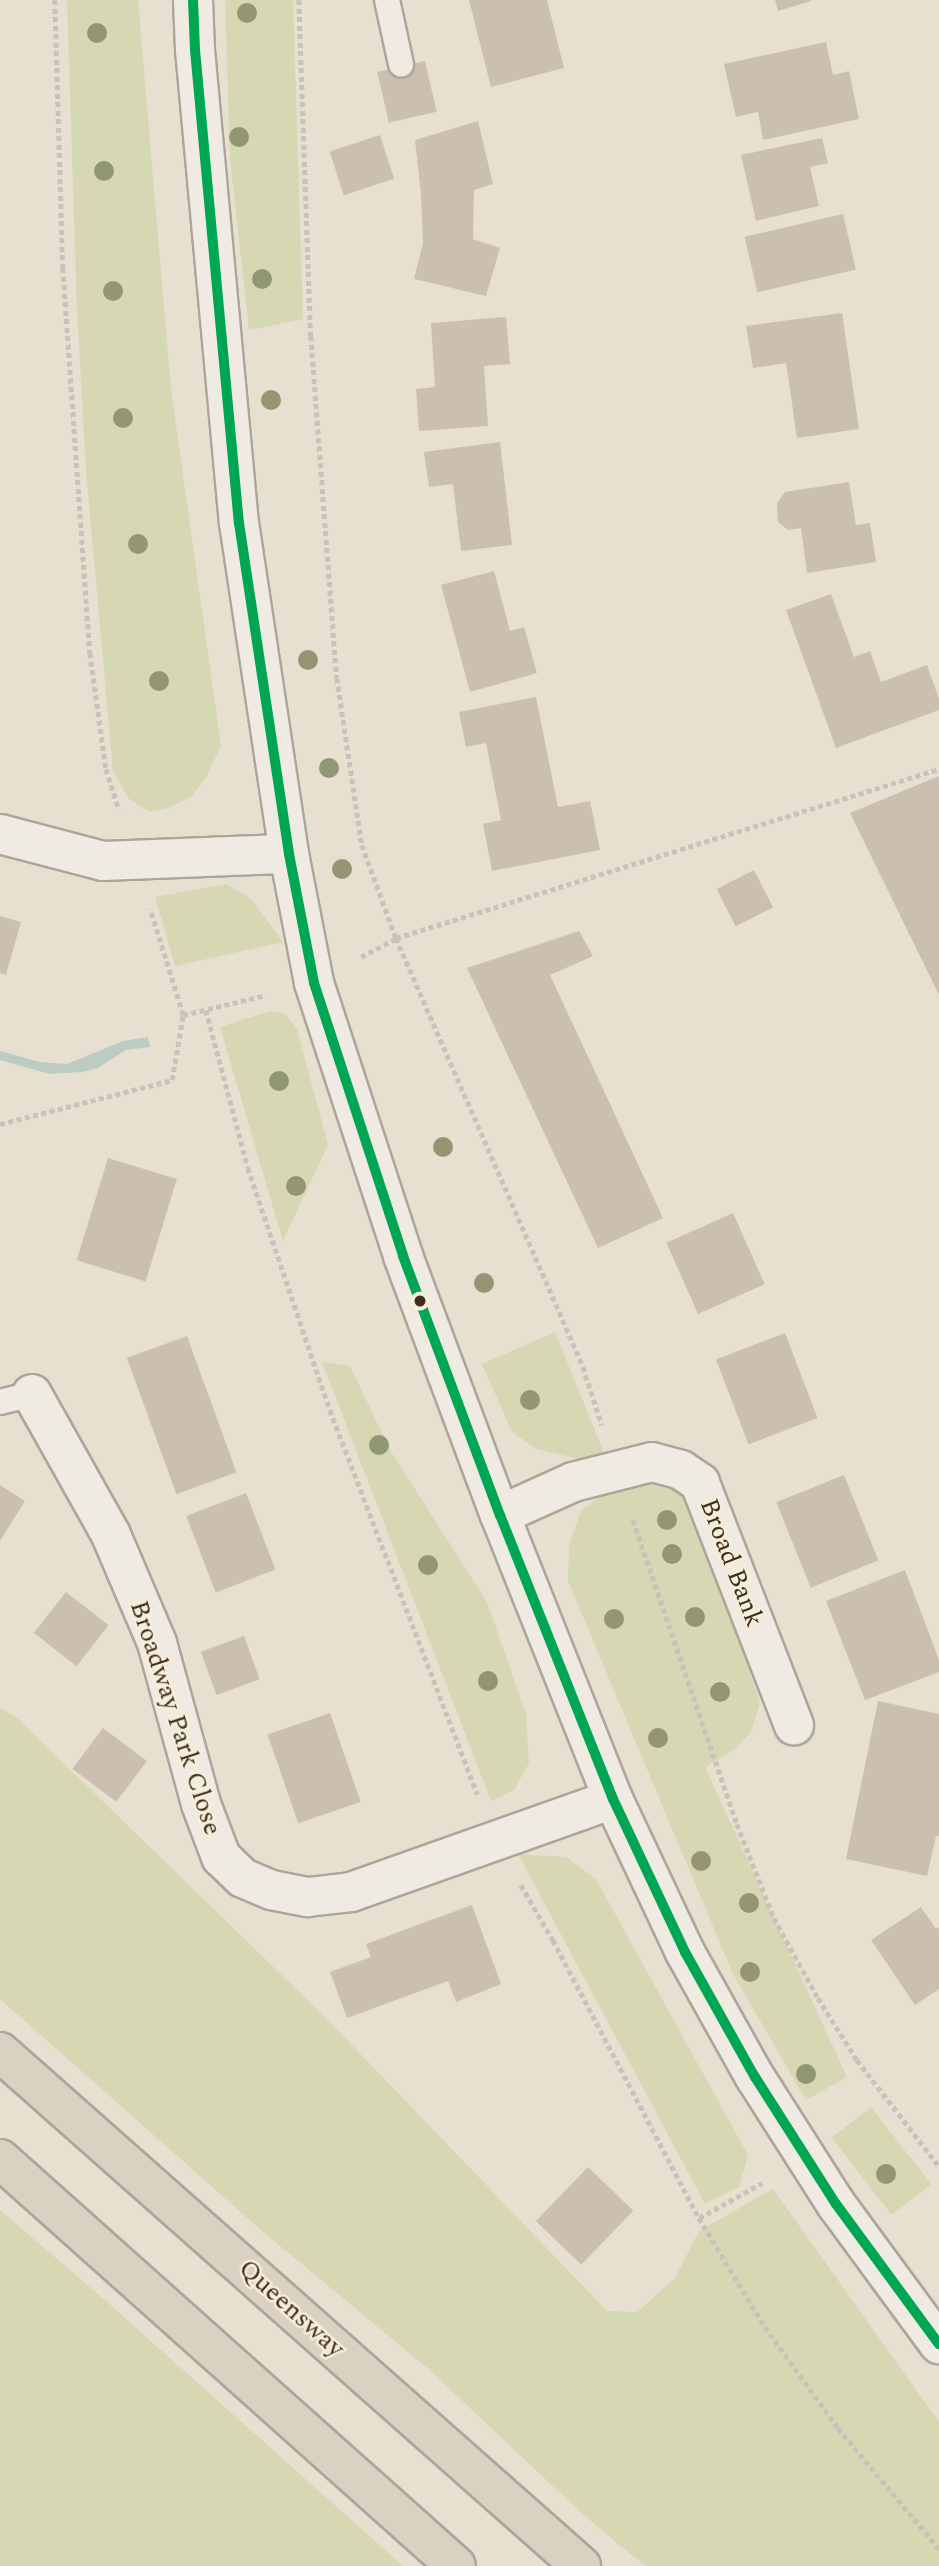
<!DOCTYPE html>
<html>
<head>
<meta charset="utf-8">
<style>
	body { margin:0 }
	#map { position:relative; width:939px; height:2566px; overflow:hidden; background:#e7e0d1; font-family:Spectral,serif }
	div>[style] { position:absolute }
	.green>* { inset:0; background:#d6d7b3; transform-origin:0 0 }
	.water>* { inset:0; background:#bcccc2 }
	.building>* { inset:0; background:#cbbfb2; transform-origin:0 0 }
	.path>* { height:4.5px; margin-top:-2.25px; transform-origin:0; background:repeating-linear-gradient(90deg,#c8c2b9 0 5px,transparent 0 8.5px) }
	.roads { filter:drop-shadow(2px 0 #ada599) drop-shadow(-2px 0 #ada599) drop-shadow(0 2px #ada599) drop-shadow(0 -2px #ada599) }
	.lane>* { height:24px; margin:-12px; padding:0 12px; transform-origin:12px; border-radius:12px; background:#efebe3 }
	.street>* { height:38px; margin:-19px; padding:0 19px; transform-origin:19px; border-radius:19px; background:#efebe3 }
	.secondary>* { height:38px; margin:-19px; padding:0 19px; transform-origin:19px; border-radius:19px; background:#efebe3 }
	.highway>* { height:38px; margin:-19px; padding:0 19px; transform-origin:19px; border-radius:19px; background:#dad1c2 }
	.bus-1>* { height:10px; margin:-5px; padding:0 5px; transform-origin:5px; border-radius:5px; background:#00a651 }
	.trees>* { width:20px; height:20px; margin:-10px; border-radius:50%; background:#929673 }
	.dots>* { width:19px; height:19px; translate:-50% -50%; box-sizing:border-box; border:4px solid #f7eed8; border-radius:50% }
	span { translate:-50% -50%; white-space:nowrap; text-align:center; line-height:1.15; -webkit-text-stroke:5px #f7eed8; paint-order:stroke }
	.street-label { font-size:26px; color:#3d2e20 }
</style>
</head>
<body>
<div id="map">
	<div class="green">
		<i style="clip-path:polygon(67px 0,138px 0,171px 389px,221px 746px,206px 777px,191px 797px,169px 808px,149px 812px,129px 799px,113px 772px,86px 470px,77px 312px)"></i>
		<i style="clip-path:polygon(225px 0,293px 0,303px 319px,249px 330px,230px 159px)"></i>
		<i style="clip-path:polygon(227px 884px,251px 899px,283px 942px,175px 966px,155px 897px)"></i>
		<i style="clip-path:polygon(270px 1011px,286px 1014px,297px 1029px,328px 1145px,283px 1241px,220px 1027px)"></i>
		<i style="clip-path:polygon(555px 1332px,604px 1453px,583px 1460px,536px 1449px,512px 1432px,482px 1364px)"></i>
		<i style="clip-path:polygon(322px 1362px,350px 1366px,390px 1450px,487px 1602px,526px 1714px,529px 1763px,514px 1790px,491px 1801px)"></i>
		<i style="clip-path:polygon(648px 1481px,675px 1489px,697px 1510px,760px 1703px,751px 1732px,734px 1750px,705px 1767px,847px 2077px,806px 2100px,733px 1974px,568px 1581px,569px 1545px,581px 1511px,601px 1495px)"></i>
		<i style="clip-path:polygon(0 1708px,17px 1718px,327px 2019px,607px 2311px,637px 2312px,675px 2278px,699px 2231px,773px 2189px,939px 2422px,939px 2566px,645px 2566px,587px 2518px,426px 2367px,262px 2231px,0 1999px)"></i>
		<i style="clip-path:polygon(518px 1854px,566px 1857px,596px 1879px,748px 2155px,739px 2187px,705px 2204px)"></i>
		<i style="left:871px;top:2107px;width:98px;height:50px;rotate:52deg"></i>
		<i style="clip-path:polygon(0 2210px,106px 2301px,403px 2566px,0 2566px)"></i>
	</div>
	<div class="water">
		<i style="clip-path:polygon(148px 1037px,150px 1047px,126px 1050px,98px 1068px,82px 1072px,50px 1074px,0 1060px,0 1051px,40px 1062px,67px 1064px,123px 1041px)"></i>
	</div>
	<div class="building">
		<i style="clip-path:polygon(469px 0,547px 0,564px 68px,491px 87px)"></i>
		<i style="clip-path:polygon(775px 0,811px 0,811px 1px,778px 11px)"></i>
		<i style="clip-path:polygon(826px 42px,833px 75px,849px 71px,859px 119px,763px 140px,758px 112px,736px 117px,724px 64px)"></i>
		<i style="left:425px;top:61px;width:52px;height:49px;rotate:77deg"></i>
		<i style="clip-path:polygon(478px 121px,493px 184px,474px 190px,473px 239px,500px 248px,486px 296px,414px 279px,423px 243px,421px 194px,415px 140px)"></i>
		<i style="left:380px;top:135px;width:46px;height:53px;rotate:72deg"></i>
		<i style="clip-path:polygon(822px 138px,828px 163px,810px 167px,819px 206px,756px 221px,741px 155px)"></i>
		<i style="left:843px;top:214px;width:57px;height:101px;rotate:77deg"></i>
		<i style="clip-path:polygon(842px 313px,859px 429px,797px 438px,786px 363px,753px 368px,746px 326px)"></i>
		<i style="clip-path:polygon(506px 317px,510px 364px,484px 366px,488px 426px,419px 431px,416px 389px,435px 387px,431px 323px)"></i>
		<i style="clip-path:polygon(500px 442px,512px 545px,461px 551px,453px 484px,429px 487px,424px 452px)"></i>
		<i style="clip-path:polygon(849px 482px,856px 525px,870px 523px,876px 562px,807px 573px,801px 528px,788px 530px,778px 522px,777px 503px,785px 492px)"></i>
		<i style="clip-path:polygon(494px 571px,510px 631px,524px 627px,537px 673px,470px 692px,441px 585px)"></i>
		<i style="clip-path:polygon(831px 594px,854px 657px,870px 651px,881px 682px,927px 665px,939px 699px,939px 710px,836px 748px,786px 610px)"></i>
		<i style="clip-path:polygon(536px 697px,558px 807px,590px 801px,600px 850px,492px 871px,483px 824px,501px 820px,486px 743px,466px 747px,459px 712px)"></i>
		<i style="clip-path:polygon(939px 776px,939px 995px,850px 813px)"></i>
		<i style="left:754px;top:870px;width:42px;height:42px;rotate:63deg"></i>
		<i style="clip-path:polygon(0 916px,21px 922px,6px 975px,0 973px)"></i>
		<i style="clip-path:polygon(579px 931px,593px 956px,550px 975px,663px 1218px,598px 1248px,467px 968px)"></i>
		<i style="left:108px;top:1158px;width:72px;height:107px;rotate:17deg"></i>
		<i style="left:733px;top:1213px;width:78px;height:73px;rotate:66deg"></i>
		<i style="left:785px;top:1333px;width:91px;height:74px;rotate:69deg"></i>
		<i style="left:187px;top:1336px;width:145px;height:64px;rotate:70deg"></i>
		<i style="left:844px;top:1475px;width:92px;height:73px;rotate:68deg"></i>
		<i style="clip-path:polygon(0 1485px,25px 1501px,0 1541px)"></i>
		<i style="left:246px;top:1493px;width:82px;height:64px;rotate:69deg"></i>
		<i style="clip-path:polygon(905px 1570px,939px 1660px,939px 1672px,865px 1700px,826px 1601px)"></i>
		<i style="left:66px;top:1592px;width:54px;height:52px;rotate:38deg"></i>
		<i style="left:244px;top:1636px;width:46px;height:46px;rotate:70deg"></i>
		<i style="clip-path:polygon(878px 1701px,939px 1714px,939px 1836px,936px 1836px,927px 1876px,846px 1859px)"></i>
		<i style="left:330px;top:1713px;width:94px;height:66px;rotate:71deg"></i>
		<i style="left:103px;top:1728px;width:55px;height:51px;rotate:37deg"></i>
		<i style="clip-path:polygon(472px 1905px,501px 1984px,456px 2002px,448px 1981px,347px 2018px,330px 1972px,371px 1957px,366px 1944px)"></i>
		<i style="clip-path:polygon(921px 1907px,936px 1929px,939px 1927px,939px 1989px,915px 2005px,871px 1940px)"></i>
		<i style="left:588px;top:2167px;width:63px;height:75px;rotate:44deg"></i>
	</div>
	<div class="path">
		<i style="left:55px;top:0;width:268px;rotate:88.3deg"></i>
		<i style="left:63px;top:268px;width:386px;rotate:86deg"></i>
		<i style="left:90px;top:653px;width:117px;rotate:82.1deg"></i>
		<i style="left:106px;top:769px;width:43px;rotate:72.4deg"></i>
		<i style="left:299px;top:0;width:336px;rotate:88deg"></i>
		<i style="left:311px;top:336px;width:343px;rotate:85.7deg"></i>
		<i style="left:337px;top:678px;width:169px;rotate:81.5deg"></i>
		<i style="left:362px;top:845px;width:99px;rotate:69.9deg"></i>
		<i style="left:396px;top:938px;width:468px;rotate:66.4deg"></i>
		<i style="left:583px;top:1367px;width:61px;rotate:71.9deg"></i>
		<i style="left:361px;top:957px;width:40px;rotate:-28deg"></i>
		<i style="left:396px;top:938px;width:569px;rotate:-17.29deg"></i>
		<i style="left:206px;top:1010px;width:163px;rotate:75.1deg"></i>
		<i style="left:248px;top:1168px;width:256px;rotate:71.3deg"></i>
		<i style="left:330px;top:1410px;width:412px;rotate:69deg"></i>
		<i style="left:183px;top:1015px;width:85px;rotate:-13.5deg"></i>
		<i style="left:0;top:1124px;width:178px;rotate:-14.3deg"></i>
		<i style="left:172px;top:1080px;width:66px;rotate:-80.4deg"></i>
		<i style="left:183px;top:1015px;width:111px;rotate:-107.3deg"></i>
		<i style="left:633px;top:1520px;width:321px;rotate:71.1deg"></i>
		<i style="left:737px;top:1824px;width:101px;rotate:68.5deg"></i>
		<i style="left:774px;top:1918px;width:91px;rotate:61.2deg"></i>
		<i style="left:818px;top:1998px;width:73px;rotate:57.8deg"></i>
		<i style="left:857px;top:2060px;width:134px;rotate:52.3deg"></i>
		<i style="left:521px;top:1885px;width:64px;rotate:59.8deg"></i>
		<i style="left:553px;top:1940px;width:314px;rotate:62.3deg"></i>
		<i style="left:699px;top:2218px;width:72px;rotate:-29.1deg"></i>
		<i style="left:699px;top:2218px;width:127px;rotate:58.8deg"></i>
		<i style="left:765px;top:2327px;width:125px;rotate:54.1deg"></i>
		<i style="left:838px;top:2428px;width:158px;rotate:50.1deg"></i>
	</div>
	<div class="roads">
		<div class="lane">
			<i style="left:387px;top:0;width:66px;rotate:77.7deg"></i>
			<i style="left:0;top:1402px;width:33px;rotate:-14deg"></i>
		</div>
		<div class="street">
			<i style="left:0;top:834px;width:106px;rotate:14.7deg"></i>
			<i style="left:103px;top:861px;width:186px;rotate:-2.2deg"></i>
			<i style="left:32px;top:1394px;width:162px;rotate:60.7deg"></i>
			<i style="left:111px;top:1535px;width:117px;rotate:66.9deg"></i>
			<i style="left:157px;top:1643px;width:167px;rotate:74.7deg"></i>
			<i style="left:201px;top:1804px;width:57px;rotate:69.3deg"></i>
			<i style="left:221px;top:1857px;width:30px;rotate:44deg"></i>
			<i style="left:243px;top:1878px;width:30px;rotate:23deg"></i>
			<i style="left:271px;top:1890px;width:38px;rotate:11deg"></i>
			<i style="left:308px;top:1897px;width:43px;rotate:-6.6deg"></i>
			<i style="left:351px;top:1892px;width:278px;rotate:-19.5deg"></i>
			<i style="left:500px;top:1515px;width:80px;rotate:-24.3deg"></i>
			<i style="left:573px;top:1482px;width:81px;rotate:-14.2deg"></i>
			<i style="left:652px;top:1462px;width:30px;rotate:15deg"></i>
			<i style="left:681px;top:1470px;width:23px;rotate:34deg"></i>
			<i style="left:700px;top:1483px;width:260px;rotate:68.8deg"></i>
		</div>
		<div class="secondary">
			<i style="left:193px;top:0;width:50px;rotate:87.7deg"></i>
			<i style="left:195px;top:50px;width:475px;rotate:84.7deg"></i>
			<i style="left:239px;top:523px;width:335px;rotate:81.4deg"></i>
			<i style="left:289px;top:854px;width:131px;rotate:79deg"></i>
			<i style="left:314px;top:983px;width:287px;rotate:71.9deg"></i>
			<i style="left:403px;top:1256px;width:277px;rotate:69.5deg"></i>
			<i style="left:500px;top:1515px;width:306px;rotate:68.3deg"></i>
			<i style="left:613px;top:1799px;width:169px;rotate:64.8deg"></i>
			<i style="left:685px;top:1952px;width:143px;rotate:60.8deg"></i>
			<i style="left:755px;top:2077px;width:151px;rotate:57.5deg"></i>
			<i style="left:836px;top:2204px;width:174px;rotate:53.7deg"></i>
		</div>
		<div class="highway">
			<i style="left:0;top:2052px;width:776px;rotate:41.5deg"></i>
			<i style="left:0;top:2159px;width:611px;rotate:41.75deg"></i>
		</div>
	</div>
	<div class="bus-1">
		<i style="left:193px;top:0;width:50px;rotate:87.7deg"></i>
		<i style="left:195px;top:50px;width:475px;rotate:84.7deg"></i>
		<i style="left:239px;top:523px;width:335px;rotate:81.4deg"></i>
		<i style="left:289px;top:854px;width:131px;rotate:79deg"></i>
		<i style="left:314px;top:983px;width:287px;rotate:71.9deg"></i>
		<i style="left:403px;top:1256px;width:277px;rotate:69.5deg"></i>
		<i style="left:500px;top:1515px;width:306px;rotate:68.3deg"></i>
		<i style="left:613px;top:1799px;width:169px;rotate:64.8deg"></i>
		<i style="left:685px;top:1952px;width:143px;rotate:60.8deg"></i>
		<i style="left:755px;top:2077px;width:151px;rotate:57.5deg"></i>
		<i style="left:836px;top:2204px;width:174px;rotate:53.7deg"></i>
	</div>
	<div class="trees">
		<i style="left:247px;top:13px"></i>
		<i style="left:97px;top:33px"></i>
		<i style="left:239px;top:137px"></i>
		<i style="left:104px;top:171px"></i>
		<i style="left:262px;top:279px"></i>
		<i style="left:113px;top:291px"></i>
		<i style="left:271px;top:400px"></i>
		<i style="left:123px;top:418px"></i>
		<i style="left:138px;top:544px"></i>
		<i style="left:308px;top:660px"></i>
		<i style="left:159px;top:681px"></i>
		<i style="left:329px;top:768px"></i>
		<i style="left:342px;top:869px"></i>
		<i style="left:279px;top:1081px"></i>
		<i style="left:443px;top:1147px"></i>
		<i style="left:296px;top:1186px"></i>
		<i style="left:484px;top:1283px"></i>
		<i style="left:530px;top:1400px"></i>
		<i style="left:379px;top:1445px"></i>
		<i style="left:667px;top:1520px"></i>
		<i style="left:672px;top:1554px"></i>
		<i style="left:428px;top:1565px"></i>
		<i style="left:695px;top:1617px"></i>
		<i style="left:614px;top:1619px"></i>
		<i style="left:488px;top:1681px"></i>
		<i style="left:720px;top:1692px"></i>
		<i style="left:658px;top:1738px"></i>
		<i style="left:701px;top:1861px"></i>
		<i style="left:749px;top:1903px"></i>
		<i style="left:750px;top:1972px"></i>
		<i style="left:806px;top:2074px"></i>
		<i style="left:886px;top:2174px"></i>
	</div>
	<div class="dots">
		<i style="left:420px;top:1301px;background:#3d2e20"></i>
	</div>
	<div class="street-label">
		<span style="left:731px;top:1563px;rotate:69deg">Broad Bank</span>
		<span style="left:175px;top:1718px;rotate:72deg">Broadway Park Close</span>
		<span style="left:291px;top:2309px;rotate:42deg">Queensway</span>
	</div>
</div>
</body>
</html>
